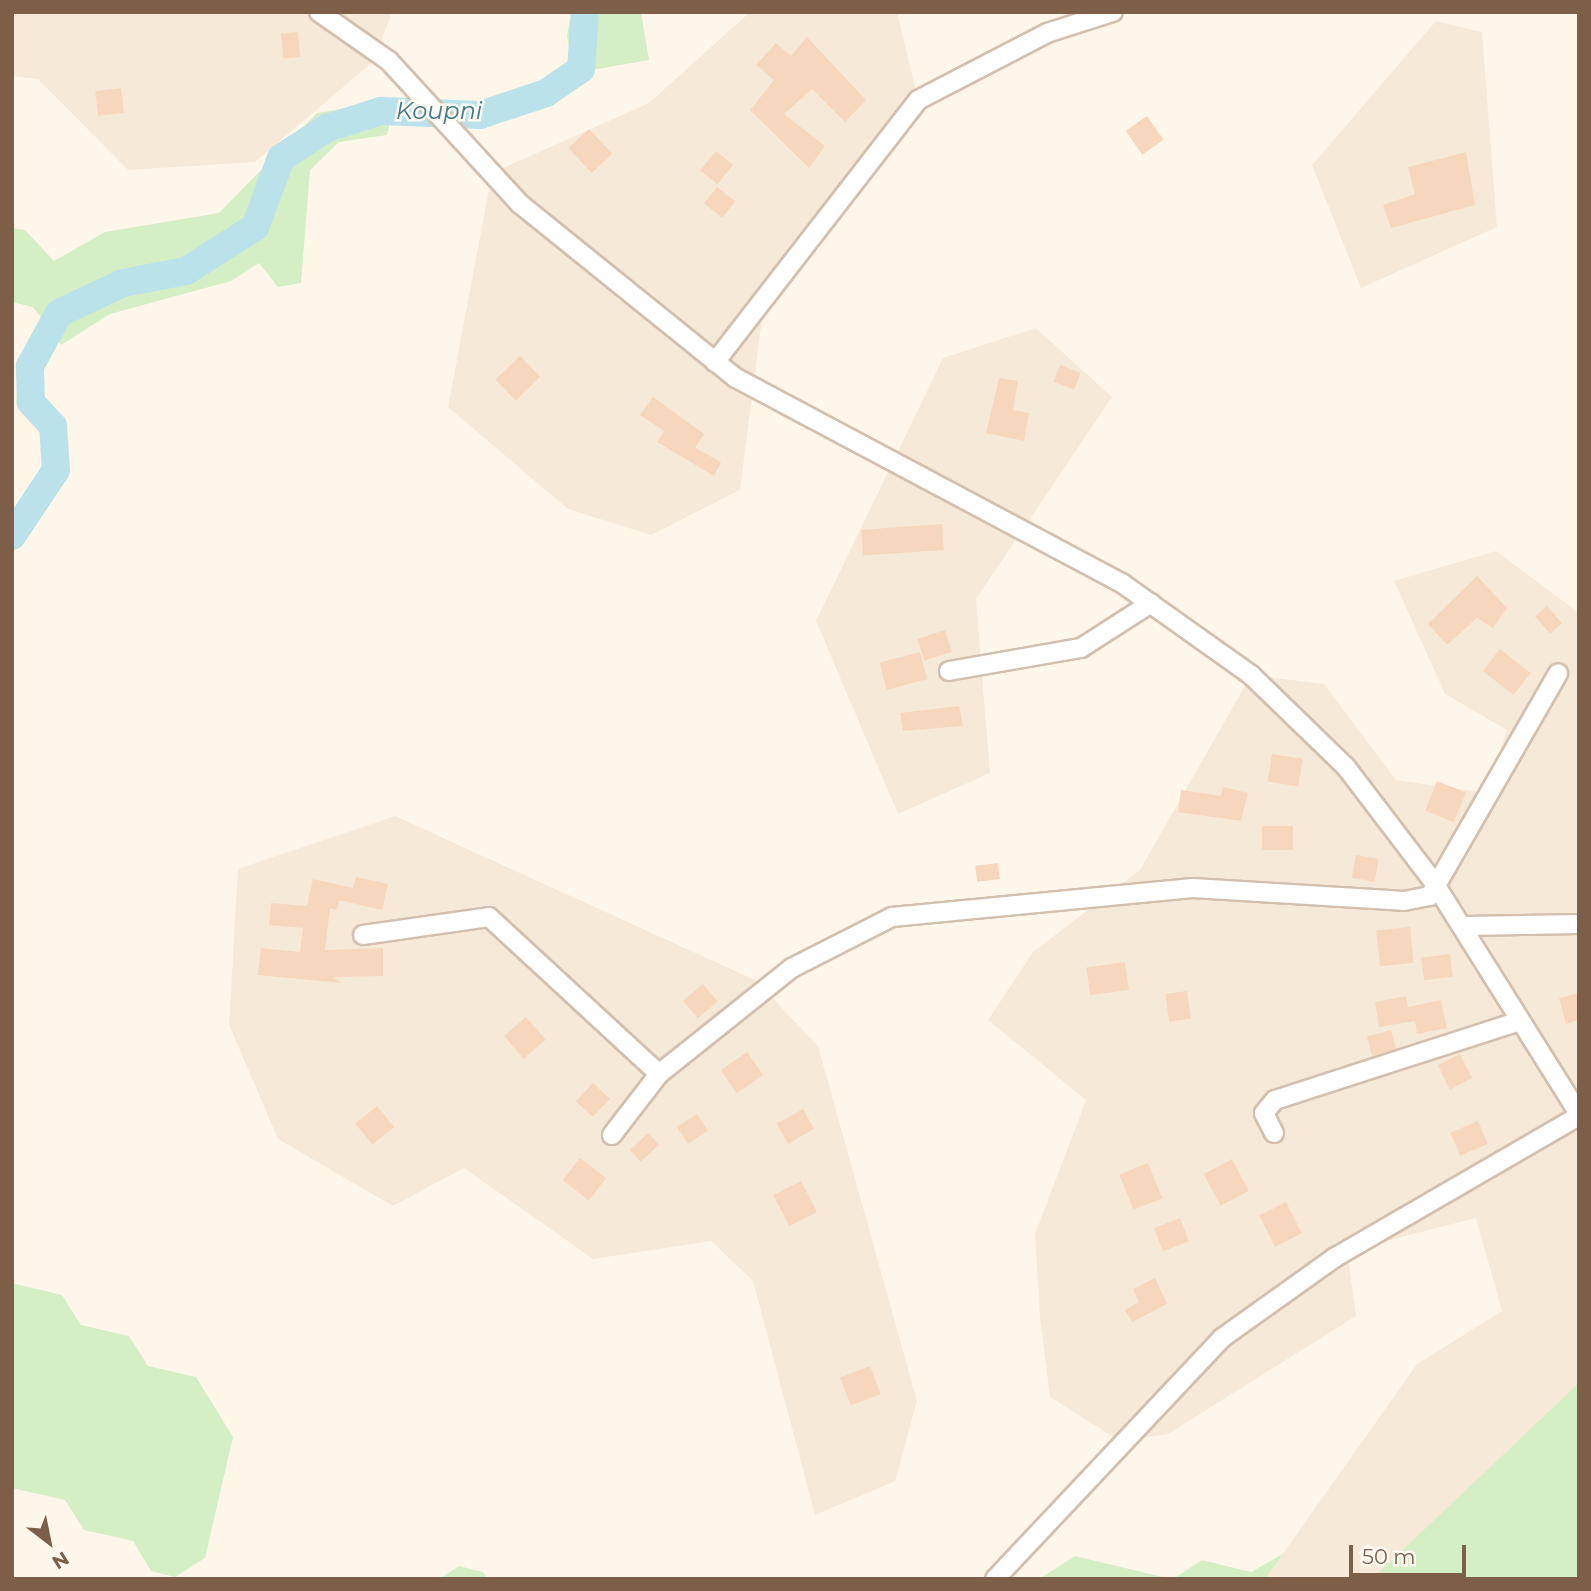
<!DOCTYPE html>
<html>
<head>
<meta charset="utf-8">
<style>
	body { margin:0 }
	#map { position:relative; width:1591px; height:1591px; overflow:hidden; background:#fef7e9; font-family:Montserrat,sans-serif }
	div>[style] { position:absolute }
	.residential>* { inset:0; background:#f7e9d7 }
	.green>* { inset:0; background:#d4eec5 }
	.river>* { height:28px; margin:-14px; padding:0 14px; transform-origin:14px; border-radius:14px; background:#bbe1ea }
	.building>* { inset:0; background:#f6d7be; transform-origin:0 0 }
	.roads { filter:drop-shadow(2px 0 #d2bfad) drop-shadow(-2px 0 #d2bfad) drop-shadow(0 2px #d2bfad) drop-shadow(0 -2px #d2bfad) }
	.minor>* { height:18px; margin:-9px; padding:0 9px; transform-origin:9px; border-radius:9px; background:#fff }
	span { translate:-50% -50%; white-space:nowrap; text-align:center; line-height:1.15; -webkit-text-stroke:5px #fffaf1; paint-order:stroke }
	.water-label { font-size:24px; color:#3e7a89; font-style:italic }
	.frame { position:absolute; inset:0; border:14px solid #7c5e49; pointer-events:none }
	.north { position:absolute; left:14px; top:1507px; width:70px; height:70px; -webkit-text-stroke:5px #fffaf1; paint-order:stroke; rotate:148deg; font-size:19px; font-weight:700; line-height:28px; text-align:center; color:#7c5e49 }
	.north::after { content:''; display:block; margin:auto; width:24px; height:32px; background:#7c5e49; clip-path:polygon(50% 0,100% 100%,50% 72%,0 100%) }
	.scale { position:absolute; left:1349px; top:1545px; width:117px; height:32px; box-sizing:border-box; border:4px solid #7c5e49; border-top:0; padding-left:9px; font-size:21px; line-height:24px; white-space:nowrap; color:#7c5e49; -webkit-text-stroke:5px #fffaf1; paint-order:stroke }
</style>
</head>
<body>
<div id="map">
	<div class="residential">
		<i style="clip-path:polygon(12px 12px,392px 12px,374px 61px,255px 162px,128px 170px,38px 79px,12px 76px)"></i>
		<i style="clip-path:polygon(750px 12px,897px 12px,918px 100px,764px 303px,740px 490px,651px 535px,568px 509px,448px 407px,492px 173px,649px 103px)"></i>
		<i style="clip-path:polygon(1436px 21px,1482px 32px,1497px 227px,1361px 288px,1312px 165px)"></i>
		<i style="clip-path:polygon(1036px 328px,1112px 397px,976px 599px,990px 773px,898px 814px,816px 621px,943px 358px)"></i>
		<i style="clip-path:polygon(1496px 551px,1579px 613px,1579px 1579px,1265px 1579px,1417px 1364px,1502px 1311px,1476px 1218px,1347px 1251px,1356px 1316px,1168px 1434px,1120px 1441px,1050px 1397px,1040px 1317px,1035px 1234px,1086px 1100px,988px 1020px,1033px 952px,1140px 870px,1251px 675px,1324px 684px,1396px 780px,1487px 793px,1507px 730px,1445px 694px,1394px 581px)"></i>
		<i style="clip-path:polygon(395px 816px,755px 980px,818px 1046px,917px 1401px,895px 1481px,815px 1515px,753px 1281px,711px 1241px,593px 1259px,464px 1168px,393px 1206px,278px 1139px,229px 1025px,238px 869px)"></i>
	</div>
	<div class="green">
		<i style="clip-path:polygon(571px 12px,641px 12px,649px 60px,575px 73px,567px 37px)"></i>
		<i style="clip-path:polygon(395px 100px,387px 135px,339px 142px,310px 170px,301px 283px,278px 287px,259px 263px,231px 281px,110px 314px,61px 345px,33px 307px,12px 302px,12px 228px,25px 230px,54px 261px,105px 232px,219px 213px,317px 113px)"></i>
		<i style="clip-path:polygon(12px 1283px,62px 1295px,81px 1325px,129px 1336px,148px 1366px,196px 1377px,233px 1437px,205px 1558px,175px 1577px,151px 1571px,133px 1541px,84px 1530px,65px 1500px,12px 1488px)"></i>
		<i style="clip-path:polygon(1579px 1383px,1579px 1579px,1372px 1579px)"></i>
		<i style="clip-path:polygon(1283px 1554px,1265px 1579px,1173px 1579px,1202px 1560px,1251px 1572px)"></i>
		<i style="clip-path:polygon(1075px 1556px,1171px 1579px,1039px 1579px)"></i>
		<i style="clip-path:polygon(459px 1566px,483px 1572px,488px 1579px,439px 1579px)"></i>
	</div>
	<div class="river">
		<i style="left:12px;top:536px;width:79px;rotate:-56.3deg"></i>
		<i style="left:56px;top:470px;width:44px;rotate:-93.9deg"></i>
		<i style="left:53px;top:426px;width:33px;rotate:-133deg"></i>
		<i style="left:31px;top:402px;width:36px;rotate:-92deg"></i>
		<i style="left:30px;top:366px;width:60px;rotate:-61.3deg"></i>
		<i style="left:59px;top:313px;width:71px;rotate:-25.1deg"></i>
		<i style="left:123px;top:283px;width:64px;rotate:-10.8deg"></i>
		<i style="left:186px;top:271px;width:82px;rotate:-32.5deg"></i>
		<i style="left:255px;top:227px;width:74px;rotate:-69.4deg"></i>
		<i style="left:281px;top:158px;width:55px;rotate:-33.1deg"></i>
		<i style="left:327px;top:128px;width:57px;rotate:-17.5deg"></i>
		<i style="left:381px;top:111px;width:99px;rotate:2.3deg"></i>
		<i style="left:480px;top:115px;width:70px;rotate:-18.4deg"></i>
		<i style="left:546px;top:93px;width:42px;rotate:-34.4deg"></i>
		<i style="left:581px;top:69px;width:57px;rotate:-86deg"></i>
	</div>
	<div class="building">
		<i style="left:298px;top:32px;width:25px;height:17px;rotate:85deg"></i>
		<i style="clip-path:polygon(807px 37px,866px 100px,845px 122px,812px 89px,784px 114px,825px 146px,809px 168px,750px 110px,774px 80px,756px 65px,776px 43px,791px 56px)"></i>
		<i style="left:121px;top:88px;width:25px;height:26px;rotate:83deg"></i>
		<i style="left:1147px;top:116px;width:29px;height:26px;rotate:55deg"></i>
		<i style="left:589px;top:129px;width:34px;height:28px;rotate:47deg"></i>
		<i style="left:716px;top:151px;width:22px;height:25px;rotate:39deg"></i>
		<i style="clip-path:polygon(1466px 152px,1475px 205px,1391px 228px,1383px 205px,1415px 194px,1408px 167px)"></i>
		<i style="left:717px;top:187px;width:23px;height:21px;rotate:38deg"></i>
		<i style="left:520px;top:356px;width:29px;height:34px;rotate:46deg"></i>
		<i style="left:1060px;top:365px;width:22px;height:18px;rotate:21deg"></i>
		<i style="clip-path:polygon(999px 378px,1018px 381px,1013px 410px,1029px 413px,1024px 441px,986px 433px)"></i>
		<i style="clip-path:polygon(653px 397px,704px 434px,695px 448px,721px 462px,714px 476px,657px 442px,664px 431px,640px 415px)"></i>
		<i style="left:942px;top:524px;width:26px;height:81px;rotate:86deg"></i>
		<i style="clip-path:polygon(1477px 576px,1507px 608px,1493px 628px,1477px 618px,1447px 645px,1428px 624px)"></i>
		<i style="left:1547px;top:606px;width:23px;height:16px;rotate:49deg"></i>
		<i style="left:945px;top:630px;width:23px;height:29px;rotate:72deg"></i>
		<i style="left:1500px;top:649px;width:39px;height:28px;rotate:38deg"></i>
		<i style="left:920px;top:652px;width:28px;height:42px;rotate:75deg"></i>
		<i style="clip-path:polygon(959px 706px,963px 726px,903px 731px,900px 713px)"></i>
		<i style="left:1272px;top:754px;width:31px;height:28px;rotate:9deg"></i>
		<i style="left:1437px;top:781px;width:31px;height:32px;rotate:22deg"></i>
		<i style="clip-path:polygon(1223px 787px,1248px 793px,1241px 821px,1178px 812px,1181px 790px,1221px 796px)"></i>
		<i style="left:1262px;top:826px;width:31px;height:24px"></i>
		<i style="left:1356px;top:855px;width:23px;height:23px;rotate:10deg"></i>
		<i style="left:998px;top:863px;width:16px;height:23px;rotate:83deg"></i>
		<i style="clip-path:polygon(356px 877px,388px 884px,382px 910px,339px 900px,337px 910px,330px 908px,325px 950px,383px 948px,383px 976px,333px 977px,342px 983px,258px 975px,261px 948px,300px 952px,303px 928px,269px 925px,271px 903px,307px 906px,313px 879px,353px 888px)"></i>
		<i style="left:1410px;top:927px;width:36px;height:34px;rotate:84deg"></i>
		<i style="left:1450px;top:954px;width:23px;height:29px;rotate:83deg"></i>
		<i style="left:1125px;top:962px;width:28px;height:39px;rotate:82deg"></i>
		<i style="left:703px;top:984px;width:23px;height:26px;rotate:50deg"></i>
		<i style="left:1187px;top:991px;width:28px;height:22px;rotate:82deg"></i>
		<i style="clip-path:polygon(1579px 993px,1579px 1020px,1566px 1024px,1559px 998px)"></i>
		<i style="clip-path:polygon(1406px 996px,1408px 1007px,1441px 1000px,1447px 1028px,1417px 1034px,1415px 1021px,1379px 1027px,1375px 1002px)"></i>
		<i style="left:526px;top:1017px;width:30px;height:29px;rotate:49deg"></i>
		<i style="left:1391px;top:1030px;width:20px;height:25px;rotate:75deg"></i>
		<i style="left:747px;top:1052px;width:28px;height:32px;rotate:55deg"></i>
		<i style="left:1460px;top:1054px;width:27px;height:25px;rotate:63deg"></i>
		<i style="left:593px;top:1083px;width:23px;height:25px;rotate:43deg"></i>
		<i style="left:377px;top:1106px;width:27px;height:28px;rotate:51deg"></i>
		<i style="left:803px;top:1109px;width:23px;height:30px;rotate:61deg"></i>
		<i style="left:697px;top:1114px;width:20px;height:24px;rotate:57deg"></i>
		<i style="left:1478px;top:1121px;width:25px;height:30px;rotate:67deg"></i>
		<i style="left:648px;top:1133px;width:16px;height:25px;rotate:47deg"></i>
		<i style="left:580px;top:1158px;width:33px;height:28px;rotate:38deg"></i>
		<i style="left:1232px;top:1159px;width:36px;height:32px;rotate:62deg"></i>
		<i style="left:1148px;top:1163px;width:38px;height:31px;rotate:68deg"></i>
		<i style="left:801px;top:1181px;width:35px;height:31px;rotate:63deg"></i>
		<i style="left:1286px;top:1202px;width:35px;height:30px;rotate:63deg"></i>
		<i style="left:1180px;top:1218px;width:25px;height:28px;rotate:69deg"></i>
		<i style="clip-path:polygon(1155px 1278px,1167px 1304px,1132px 1322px,1125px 1310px,1139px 1302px,1133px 1289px)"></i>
		<i style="left:870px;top:1366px;width:30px;height:32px;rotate:69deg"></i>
	</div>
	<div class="roads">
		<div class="minor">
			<i style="left:319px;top:12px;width:85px;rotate:35deg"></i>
			<i style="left:389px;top:61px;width:194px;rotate:47.5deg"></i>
			<i style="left:520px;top:204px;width:277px;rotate:38.9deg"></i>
			<i style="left:736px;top:378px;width:438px;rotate:28deg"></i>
			<i style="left:1123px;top:584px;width:157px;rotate:35.4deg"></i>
			<i style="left:1251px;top:675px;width:132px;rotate:44.1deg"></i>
			<i style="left:1346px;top:767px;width:143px;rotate:52.7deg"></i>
			<i style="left:1433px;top:881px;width:275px;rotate:57.9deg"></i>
			<i style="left:715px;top:362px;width:331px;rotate:-52.2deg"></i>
			<i style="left:918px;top:100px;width:145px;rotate:-27.4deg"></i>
			<i style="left:1047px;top:33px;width:69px;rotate:-17.7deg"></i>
			<i style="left:949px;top:671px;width:134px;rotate:-9.9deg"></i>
			<i style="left:1081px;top:648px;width:83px;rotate:-32.7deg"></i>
			<i style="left:1465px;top:926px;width:114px;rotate:-1deg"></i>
			<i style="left:363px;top:935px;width:127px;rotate:-8.1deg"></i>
			<i style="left:489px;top:917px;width:231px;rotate:42.7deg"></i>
			<i style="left:1274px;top:1133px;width:22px;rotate:-117deg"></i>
			<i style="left:1264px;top:1113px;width:17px;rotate:-50deg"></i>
			<i style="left:1275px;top:1100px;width:256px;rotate:-17.9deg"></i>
			<i style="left:612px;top:1135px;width:77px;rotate:-52.4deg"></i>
			<i style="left:659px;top:1074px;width:170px;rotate:-38.6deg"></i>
			<i style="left:792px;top:968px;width:112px;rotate:-27deg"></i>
			<i style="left:892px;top:917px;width:302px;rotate:-5.5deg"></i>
			<i style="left:1193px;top:888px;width:211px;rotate:3.5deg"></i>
			<i style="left:1404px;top:901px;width:26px;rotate:-11deg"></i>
			<i style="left:1430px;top:896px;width:257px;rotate:-60.1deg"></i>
			<i style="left:995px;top:1579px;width:331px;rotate:-46.7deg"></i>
			<i style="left:1222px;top:1338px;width:138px;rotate:-35.5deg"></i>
			<i style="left:1334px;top:1258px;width:283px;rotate:-30.1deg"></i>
		</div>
	</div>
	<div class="water-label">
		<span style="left:439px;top:111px">Koupni</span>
	</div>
	<div class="frame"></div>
	<div class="north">N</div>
	<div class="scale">50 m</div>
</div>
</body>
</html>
